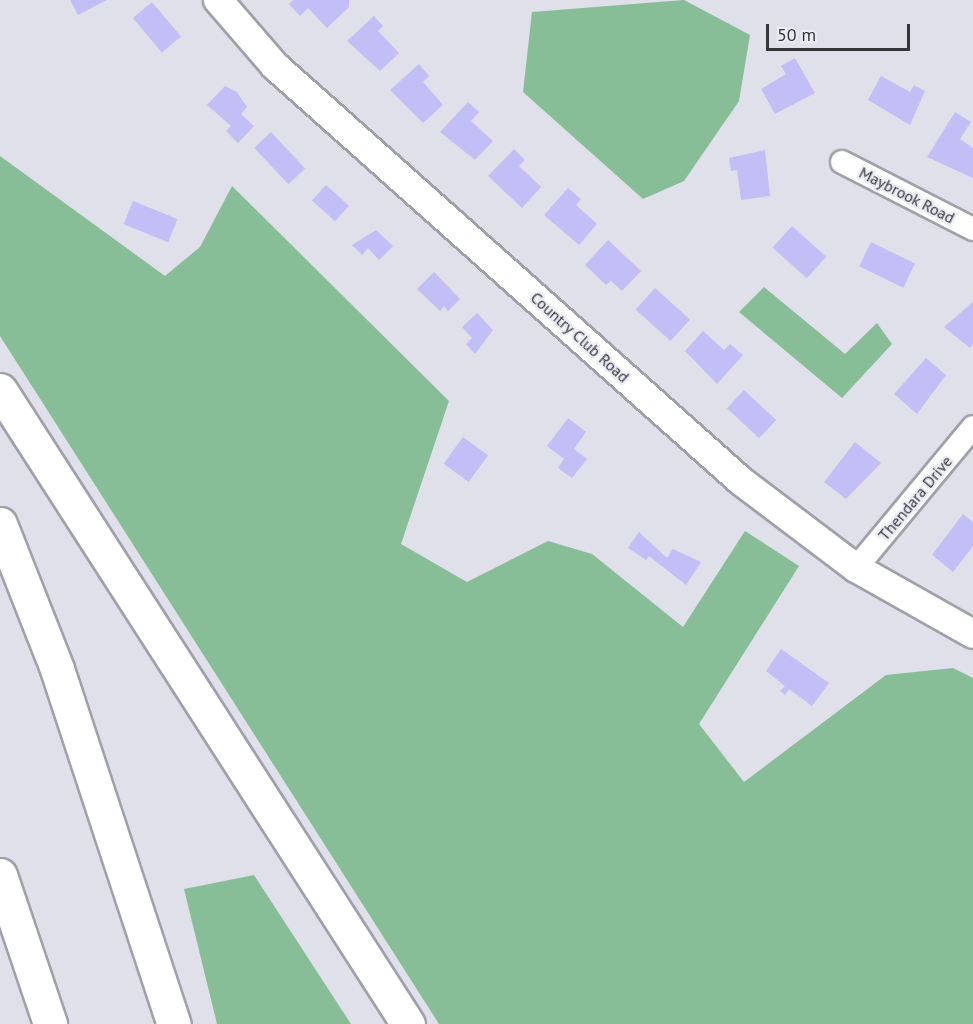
<!DOCTYPE html>
<html>
<head>
<meta charset="utf-8">
<style>
	body { margin:0 }
	#map { position:relative; width:973px; height:1024px; overflow:hidden; background:#e0e0ea; font-family:"PT Sans",sans-serif }
	div>[style] { position:absolute }
	.green>* { inset:0; background:#87bd97 }
	.building>* { inset:0; background:#c1bff5; transform-origin:0 0 }
	.roads { filter:drop-shadow(2px 0 #a0a0a9) drop-shadow(-2px 0 #a0a0a9) drop-shadow(0 2px #a0a0a9) drop-shadow(0 -2px #a0a0a9) }
	.minor>* { height:22px; margin:-11px; padding:0 11px; transform-origin:11px; border-radius:11px; background:#fff }
	.tertiary>* { height:28px; margin:-14px; padding:0 14px; transform-origin:14px; border-radius:14px; background:#fff }
	.motorway>* { height:33px; margin:-16.5px; padding:0 16.5px; transform-origin:16.5px; border-radius:16.5px; background:#fff }
	span { translate:-50% -50%; white-space:nowrap; text-align:center; line-height:1.15; -webkit-text-stroke:5px #ededf7; paint-order:stroke }
	.street-label { font-size:16px; color:#353539 }
	.scale { position:absolute; left:766px; top:24px; width:144px; height:27px; box-sizing:border-box; border:3px solid #353539; border-top:0; padding-left:8px; font-size:18px; line-height:21px; white-space:nowrap; color:#353539; -webkit-text-stroke:4px #ededf7; paint-order:stroke }
</style>
</head>
<body>
<div id="map">
	<div class="green">
		<i style="clip-path:polygon(684px 0,750px 35px,739px 101px,684px 181px,643px 199px,523px 92px,532px 12px)"></i>
		<i style="clip-path:polygon(0 156px,165px 276px,200px 247px,232px 186px,449px 401px,401px 544px,467px 582px,548px 541px,592px 554px,683px 627px,745px 531px,799px 566px,699px 724px,744px 782px,886px 675px,953px 668px,973px 678px,973px 1024px,439px 1024px,0 336px)"></i>
		<i style="clip-path:polygon(764px 287px,845px 354px,877px 323px,892px 344px,842px 398px,739px 312px)"></i>
		<i style="clip-path:polygon(254px 875px,351px 1024px,217px 1024px,184px 889px)"></i>
	</div>
	<div class="building">
		<i style="clip-path:polygon(70px 0,107px 0,78px 15px)"></i>
		<i style="clip-path:polygon(293px 0,349px 0,349px 7px,327px 28px,308px 8px,300px 16px,289px 4px)"></i>
		<i style="left:152px;top:2px;width:45px;height:25px;rotate:50deg"></i>
		<i style="clip-path:polygon(374px 16px,383px 26px,378px 31px,399px 53px,380px 71px,347px 41px)"></i>
		<i style="clip-path:polygon(795px 58px,815px 93px,775px 114px,761px 89px,786px 74px,781px 66px)"></i>
		<i style="clip-path:polygon(419px 64px,429px 76px,423px 82px,443px 105px,423px 123px,390px 90px)"></i>
		<i style="clip-path:polygon(881px 76px,910px 92px,914px 85px,925px 91px,910px 125px,868px 100px)"></i>
		<i style="clip-path:polygon(225px 86px,237px 92px,247px 107px,241px 114px,254px 126px,238px 143px,226px 131px,231px 126px,207px 105px)"></i>
		<i style="clip-path:polygon(468px 102px,479px 112px,471px 121px,493px 141px,475px 160px,440px 132px)"></i>
		<i style="clip-path:polygon(955px 112px,971px 122px,960px 139px,973px 148px,973px 178px,927px 157px)"></i>
		<i style="left:271px;top:132px;width:50px;height:23px;rotate:47deg"></i>
		<i style="clip-path:polygon(514px 149px,525px 160px,519px 166px,541px 187px,522px 208px,488px 176px)"></i>
		<i style="clip-path:polygon(765px 150px,770px 196px,741px 200px,737px 170px,731px 171px,729px 158px)"></i>
		<i style="left:326px;top:185px;width:31px;height:21px;rotate:42deg"></i>
		<i style="clip-path:polygon(568px 188px,581px 199px,576px 205px,597px 224px,579px 245px,544px 215px)"></i>
		<i style="left:133px;top:201px;width:48px;height:25px;rotate:22deg"></i>
		<i style="left:792px;top:226px;width:46px;height:29px;rotate:42deg"></i>
		<i style="clip-path:polygon(376px 230px,393px 246px,379px 260px,368px 248px,362px 255px,352px 245px)"></i>
		<i style="clip-path:polygon(608px 240px,641px 271px,622px 291px,611px 281px,606px 285px,585px 265px)"></i>
		<i style="left:871px;top:242px;width:49px;height:27px;rotate:26deg"></i>
		<i style="clip-path:polygon(434px 272px,460px 299px,448px 311px,444px 306px,440px 311px,417px 289px)"></i>
		<i style="left:655px;top:288px;width:47px;height:29px;rotate:42deg"></i>
		<i style="clip-path:polygon(973px 302px,973px 344px,970px 348px,944px 327px)"></i>
		<i style="clip-path:polygon(477px 313px,493px 330px,475px 354px,466px 344px,472px 338px,462px 327px)"></i>
		<i style="clip-path:polygon(703px 331px,724px 350px,730px 344px,743px 355px,717px 384px,685px 351px)"></i>
		<i style="clip-path:polygon(926px 358px,946px 375px,917px 414px,894px 394px)"></i>
		<i style="left:744px;top:390px;width:44px;height:25px;rotate:43deg"></i>
		<i style="clip-path:polygon(568px 418px,586px 432px,574px 449px,587px 459px,572px 478px,558px 468px,564px 459px,547px 446px)"></i>
		<i style="left:463px;top:437px;width:31px;height:33px;rotate:36deg"></i>
		<i style="clip-path:polygon(855px 442px,881px 463px,846px 499px,824px 482px)"></i>
		<i style="clip-path:polygon(963px 514px,973px 522px,973px 546px,953px 572px,932px 555px)"></i>
		<i style="clip-path:polygon(639px 532px,667px 558px,673px 549px,701px 562px,686px 585px,649px 556px,646px 560px,628px 548px)"></i>
		<i style="clip-path:polygon(781px 649px,829px 683px,812px 706px,789px 689px,785px 695px,780px 691px,785px 686px,766px 671px)"></i>
	</div>
	<div class="roads">
		<div class="minor">
			<i style="left:842px;top:162px;width:147px;rotate:27.1deg"></i>
			<i style="left:856px;top:568px;width:183px;rotate:-50.3deg"></i>
		</div>
		<div class="tertiary">
			<i style="left:218px;top:0;width:87px;rotate:49.2deg"></i>
			<i style="left:275px;top:66px;width:624px;rotate:41.69deg"></i>
			<i style="left:741px;top:481px;width:144px;rotate:37.1deg"></i>
			<i style="left:856px;top:568px;width:134px;rotate:29.4deg"></i>
		</div>
		<div class="motorway">
			<i style="left:0;top:390px;width:754px;rotate:57.24deg"></i>
			<i style="left:0;top:524px;width:156px;rotate:68.5deg"></i>
			<i style="left:57px;top:669px;width:374px;rotate:71.8deg"></i>
			<i style="left:0;top:875px;width:157px;rotate:71.4deg"></i>
		</div>
	</div>
	<div class="street-label">
		<span style="left:907px;top:195px;rotate:27deg">Maybrook Road</span>
		<span style="left:580px;top:337px;rotate:42deg">Country Club Road</span>
		<span style="left:915px;top:498px;rotate:-50deg">Thendara Drive</span>
	</div>
	<div class="scale">50 m</div>
</div>
</body>
</html>
